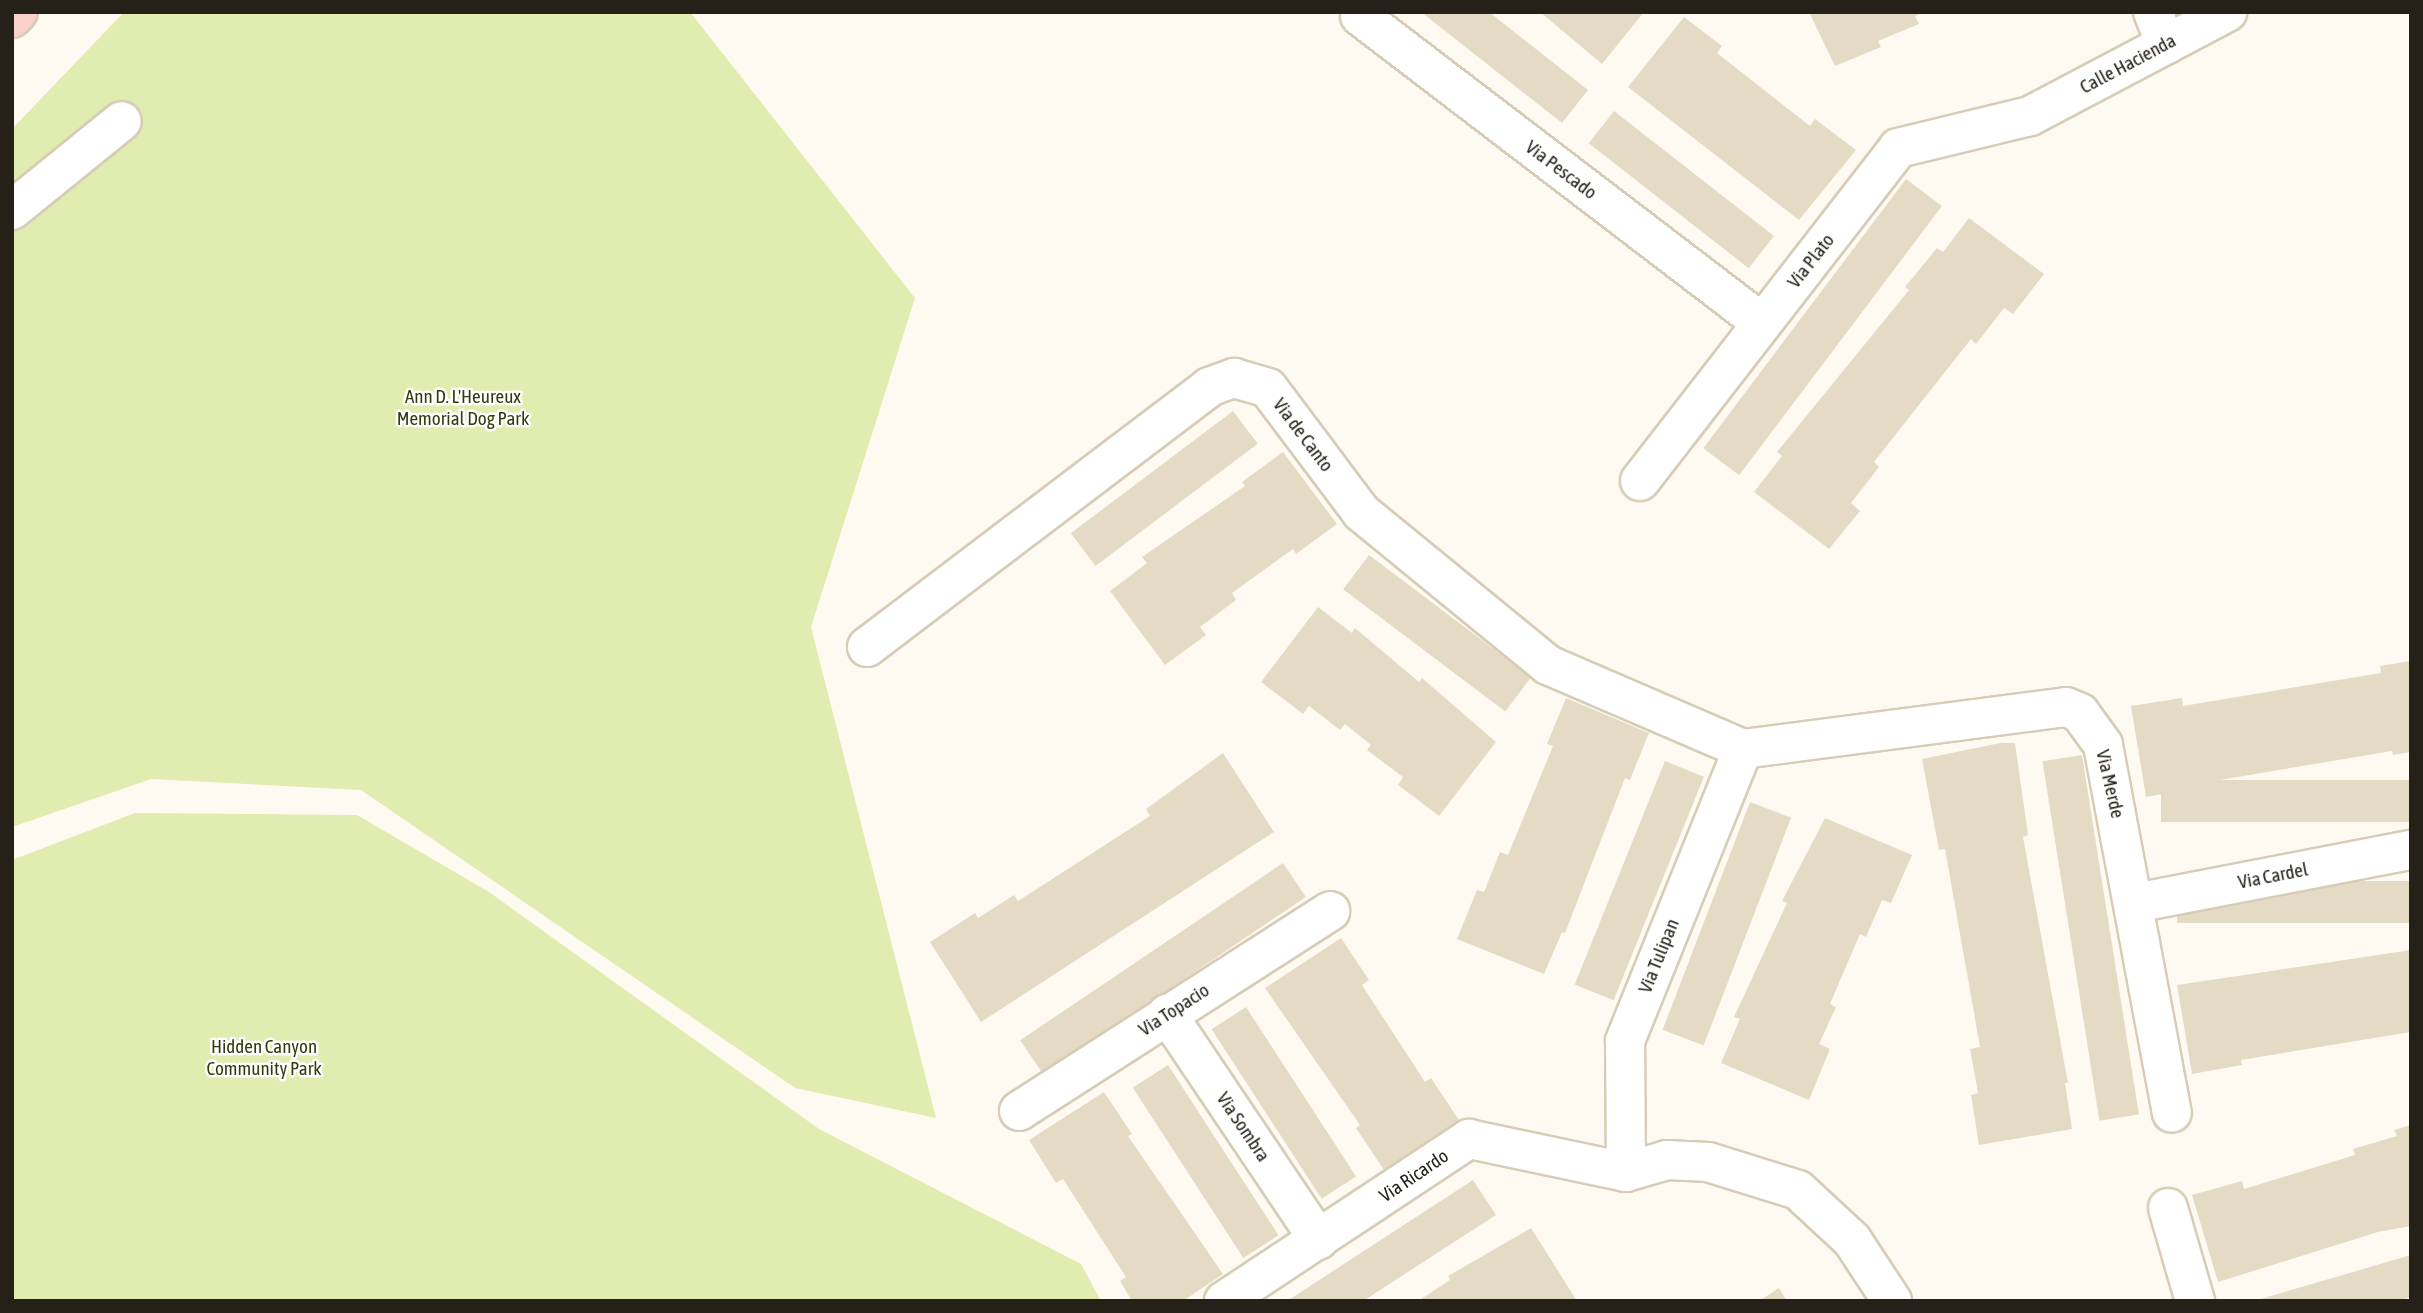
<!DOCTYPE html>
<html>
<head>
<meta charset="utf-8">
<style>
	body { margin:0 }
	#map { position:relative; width:2423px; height:1313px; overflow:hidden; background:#fffaf1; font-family:"Asap Condensed",sans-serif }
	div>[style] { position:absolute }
	.green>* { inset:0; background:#e0ecb0 }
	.building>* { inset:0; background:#e5dac4; transform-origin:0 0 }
	.roads { filter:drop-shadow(2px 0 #d7ccb6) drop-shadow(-2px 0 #d7ccb6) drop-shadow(0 2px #d7ccb6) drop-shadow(0 -2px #d7ccb6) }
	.minor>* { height:38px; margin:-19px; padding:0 19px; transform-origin:19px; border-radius:19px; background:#fff }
	.major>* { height:38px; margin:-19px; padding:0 19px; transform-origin:19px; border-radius:19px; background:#fad0cb }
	span { translate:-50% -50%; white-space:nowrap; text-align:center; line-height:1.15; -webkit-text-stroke:5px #fff; paint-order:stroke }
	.street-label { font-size:19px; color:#252119 }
	.park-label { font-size:19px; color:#343b0c }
	.frame { position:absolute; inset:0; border:14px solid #252119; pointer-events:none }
</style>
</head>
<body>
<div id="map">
	<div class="green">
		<i style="clip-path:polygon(124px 12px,690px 12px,915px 298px,811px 627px,936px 1118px,795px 1088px,361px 790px,151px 779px,12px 827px,12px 129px)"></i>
		<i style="clip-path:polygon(135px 813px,357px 815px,489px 892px,819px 1129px,1081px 1264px,1101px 1301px,12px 1301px,12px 860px)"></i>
	</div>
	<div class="building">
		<i style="clip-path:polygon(1421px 12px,1489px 12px,1588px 90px,1562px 123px)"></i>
		<i style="clip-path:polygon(1540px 12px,1644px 12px,1602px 64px)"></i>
		<i style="clip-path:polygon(1809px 12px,1925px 12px,1915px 16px,1919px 24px,1878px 41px,1881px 47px,1835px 66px)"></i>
		<i style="clip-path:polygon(1684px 17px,1722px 46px,1717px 53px,1810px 126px,1815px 119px,1856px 150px,1799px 220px,1628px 87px)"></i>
		<i style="left:1614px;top:111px;width:203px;height:41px;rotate:38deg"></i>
		<i style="left:1906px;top:179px;width:45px;height:337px;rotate:37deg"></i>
		<i style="clip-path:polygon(1969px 218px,2044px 274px,2013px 314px,2004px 308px,1976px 344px,1971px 339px,1874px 462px,1879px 467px,1851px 503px,1860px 511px,1829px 549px,1754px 492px,1782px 456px,1777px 452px,1909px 290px,1905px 287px,1937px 248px,1943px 252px)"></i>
		<i style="left:1233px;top:411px;width:41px;height:203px;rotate:53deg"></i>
		<i style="clip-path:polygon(1283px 452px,1337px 524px,1296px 554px,1293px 549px,1232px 593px,1236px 600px,1200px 627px,1206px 635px,1165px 665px,1110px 591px,1147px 563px,1142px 557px,1245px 486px,1242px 482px)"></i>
		<i style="left:1369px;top:555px;width:203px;height:43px;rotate:37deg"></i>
		<i style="clip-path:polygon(1318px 607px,1352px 633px,1355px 628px,1419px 682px,1422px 678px,1496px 742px,1439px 816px,1398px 785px,1403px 777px,1367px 750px,1371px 745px,1345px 724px,1340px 730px,1309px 706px,1303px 714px,1261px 682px)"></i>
		<i style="clip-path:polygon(2411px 661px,2411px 752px,2393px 755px,2392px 751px,2196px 784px,2196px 788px,2146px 797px,2131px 706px,2182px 698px,2183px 706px,2381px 673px,2380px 666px)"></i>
		<i style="clip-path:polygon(1566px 698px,1649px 733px,1630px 780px,1625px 778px,1565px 933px,1562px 932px,1544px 974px,1457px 939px,1477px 890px,1484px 892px,1500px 852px,1508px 855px,1553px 746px,1547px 744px)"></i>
		<i style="clip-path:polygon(2000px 743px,2015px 743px,2028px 835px,2023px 837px,2068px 1083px,2065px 1083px,2072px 1129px,1979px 1145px,1971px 1095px,1978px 1093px,1970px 1049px,1980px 1047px,1945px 849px,1939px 850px,1922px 759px)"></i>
		<i style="clip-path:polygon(1223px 753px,1274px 832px,981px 1022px,930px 942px,975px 913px,978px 918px,1014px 895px,1018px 901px,1150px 816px,1146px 809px)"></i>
		<i style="left:2082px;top:755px;width:364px;height:40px;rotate:81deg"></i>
		<i style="left:1665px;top:761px;width:42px;height:241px;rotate:22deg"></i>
		<i style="left:2411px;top:780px;width:42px;height:250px;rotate:90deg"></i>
		<i style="left:1750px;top:802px;width:44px;height:244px;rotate:21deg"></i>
		<i style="clip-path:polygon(1825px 818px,1912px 855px,1891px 903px,1882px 900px,1866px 937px,1860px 934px,1830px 1004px,1836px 1007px,1819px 1044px,1830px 1049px,1809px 1100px,1721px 1063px,1740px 1019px,1734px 1017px,1787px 903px,1782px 901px)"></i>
		<i style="left:1283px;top:863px;width:41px;height:317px;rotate:56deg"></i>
		<i style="left:2411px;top:881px;width:42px;height:234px;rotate:90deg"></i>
		<i style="clip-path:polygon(1341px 938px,1369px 980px,1362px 985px,1425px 1082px,1431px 1078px,1459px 1120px,1384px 1170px,1356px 1128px,1360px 1125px,1265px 988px)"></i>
		<i style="clip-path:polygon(2411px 950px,2411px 1032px,2241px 1060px,2242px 1065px,2192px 1074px,2177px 985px)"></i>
		<i style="left:1246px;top:1007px;width:202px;height:41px;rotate:57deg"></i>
		<i style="left:1168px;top:1065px;width:203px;height:42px;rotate:57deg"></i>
		<i style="clip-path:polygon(1104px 1092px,1132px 1134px,1128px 1136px,1223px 1274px,1183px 1301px,1132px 1301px,1120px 1281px,1126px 1277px,1063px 1179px,1056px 1183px,1029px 1140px)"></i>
		<i style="clip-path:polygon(2411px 1125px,2411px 1226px,2378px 1232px,2218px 1282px,2192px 1195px,2242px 1181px,2244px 1189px,2355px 1155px,2353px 1149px,2397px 1136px,2394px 1130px)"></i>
		<i style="clip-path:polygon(1473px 1180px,1496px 1215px,1363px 1301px,1287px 1301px)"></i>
		<i style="clip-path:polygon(1531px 1228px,1577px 1301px,1418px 1301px,1450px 1280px,1448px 1276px)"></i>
		<i style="clip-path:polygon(2411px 1255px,2411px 1297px,2397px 1301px,2254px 1301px)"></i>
		<i style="clip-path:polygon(1779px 1288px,1787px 1301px,1759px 1301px)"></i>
	</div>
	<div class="roads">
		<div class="minor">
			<i style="left:2153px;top:12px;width:35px;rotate:68deg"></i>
			<i style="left:1360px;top:16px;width:506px;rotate:37.37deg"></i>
			<i style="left:12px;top:210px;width:141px;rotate:-39deg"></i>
			<i style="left:1640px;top:481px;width:421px;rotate:-52.2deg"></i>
			<i style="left:1898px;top:148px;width:136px;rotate:-13.6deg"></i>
			<i style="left:2030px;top:116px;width:223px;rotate:-27.8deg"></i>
			<i style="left:867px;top:647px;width:430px;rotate:-37.2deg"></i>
			<i style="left:1209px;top:387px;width:27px;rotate:-20deg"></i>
			<i style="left:1234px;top:378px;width:35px;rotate:16deg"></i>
			<i style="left:1268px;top:388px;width:155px;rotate:53.1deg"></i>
			<i style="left:1361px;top:512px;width:242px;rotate:39.3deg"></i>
			<i style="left:1548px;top:665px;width:212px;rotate:23.3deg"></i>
			<i style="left:1743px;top:749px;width:326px;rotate:-7.4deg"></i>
			<i style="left:2066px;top:707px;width:15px;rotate:23deg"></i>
			<i style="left:2080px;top:713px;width:39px;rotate:54deg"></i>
			<i style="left:2103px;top:745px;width:374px;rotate:79.4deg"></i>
			<i style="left:2135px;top:903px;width:281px;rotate:-10.9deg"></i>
			<i style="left:1167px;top:1014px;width:272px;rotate:56.1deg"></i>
			<i style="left:1019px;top:1111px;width:370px;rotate:-32.7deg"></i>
			<i style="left:1626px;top:1172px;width:131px;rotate:-90.4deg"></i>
			<i style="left:1625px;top:1041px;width:315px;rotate:-68deg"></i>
			<i style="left:2168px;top:1208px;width:97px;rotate:73.8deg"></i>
			<i style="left:1224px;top:1301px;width:294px;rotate:-33.5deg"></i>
			<i style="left:1469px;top:1139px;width:160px;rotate:11.9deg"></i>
			<i style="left:1626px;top:1172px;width:43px;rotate:-16.3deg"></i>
			<i style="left:1667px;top:1160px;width:41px;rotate:2.8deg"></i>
			<i style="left:1708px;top:1162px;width:94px;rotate:17.3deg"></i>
			<i style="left:1798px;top:1190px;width:74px;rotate:42.8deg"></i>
			<i style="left:1852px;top:1240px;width:73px;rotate:56.7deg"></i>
		</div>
		<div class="major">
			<i style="left:12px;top:18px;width:8px;rotate:-45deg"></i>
		</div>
	</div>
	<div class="street-label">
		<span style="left:2128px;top:64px;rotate:-28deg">Calle Hacienda</span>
		<span style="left:1561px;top:170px;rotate:37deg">Via Pescado</span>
		<span style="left:1811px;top:261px;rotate:-52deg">Via Plato</span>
		<span style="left:1303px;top:435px;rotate:53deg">Via de Canto</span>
		<span style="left:2110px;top:784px;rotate:77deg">Via Merde</span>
		<span style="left:2273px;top:876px;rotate:-11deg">Via Cardel</span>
		<span style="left:1659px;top:956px;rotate:-68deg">Via Tulipan</span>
		<span style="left:1174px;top:1010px;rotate:-33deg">Via Topacio</span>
		<span style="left:1243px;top:1127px;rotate:56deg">Via Sombra</span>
		<span style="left:1414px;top:1176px;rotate:-34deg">Via Ricardo</span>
	</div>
	<div class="park-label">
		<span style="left:463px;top:408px">Ann D. L'Heureux<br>Memorial Dog Park</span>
		<span style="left:264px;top:1058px">Hidden Canyon<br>Community Park</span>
	</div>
	<div class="frame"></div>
</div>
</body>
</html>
